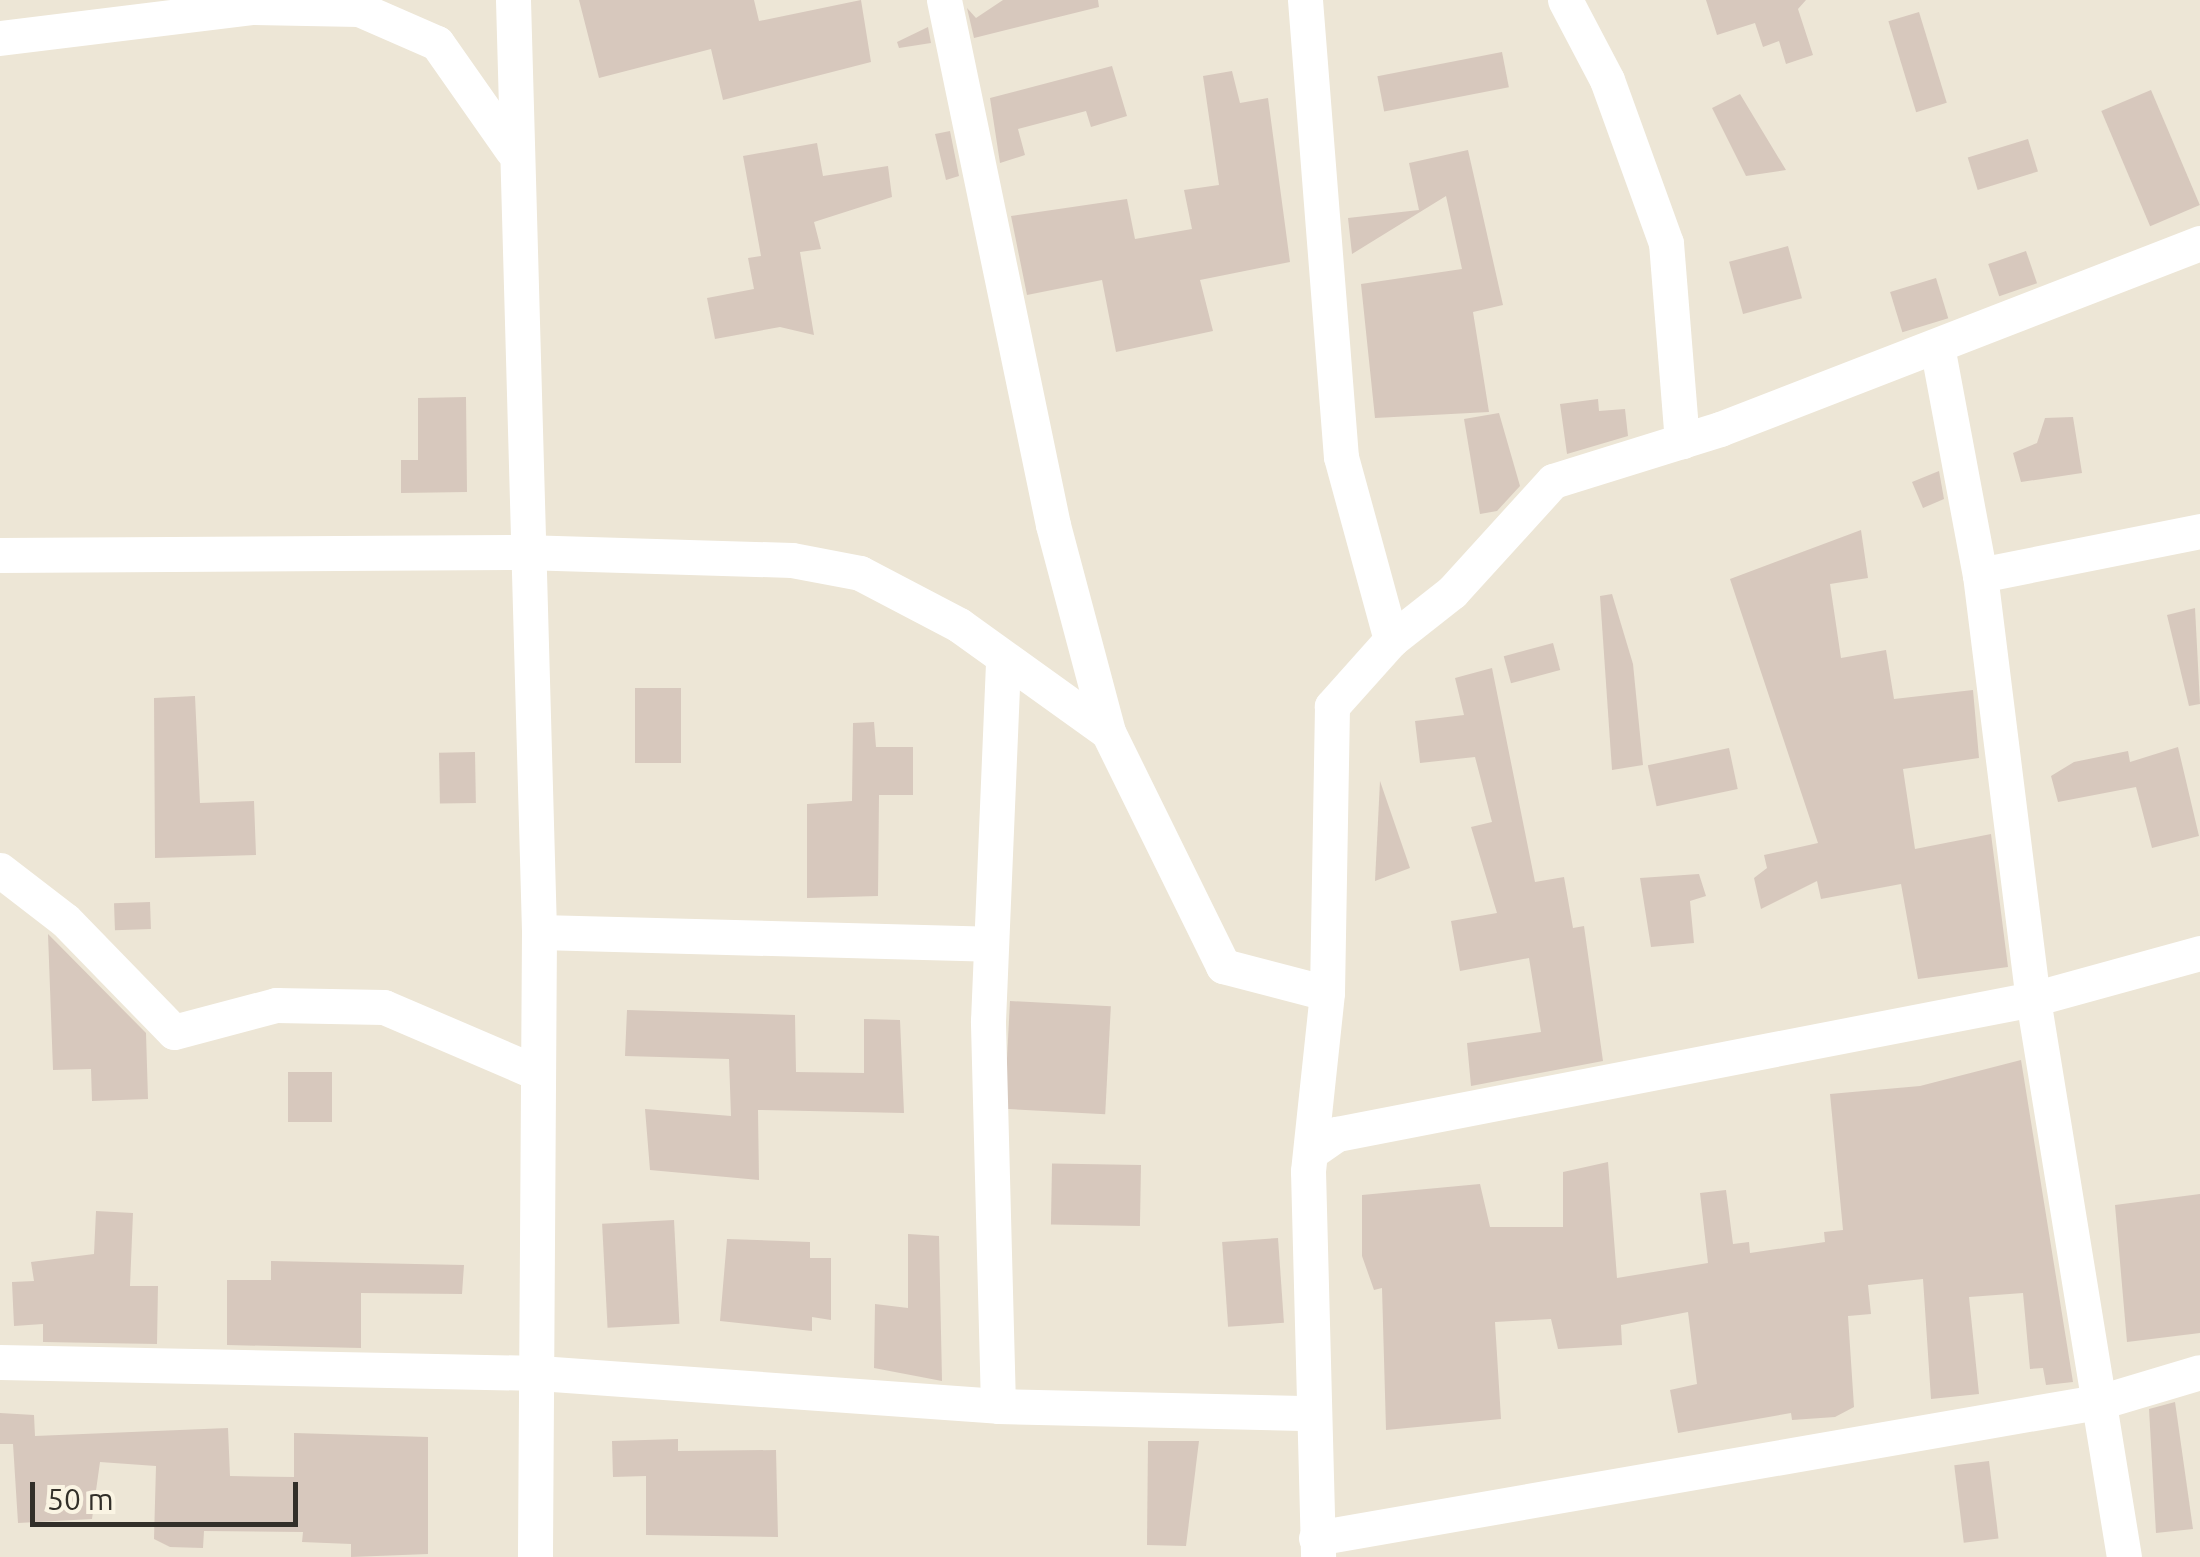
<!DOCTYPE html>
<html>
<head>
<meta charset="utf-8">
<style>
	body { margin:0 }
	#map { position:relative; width:2200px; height:1557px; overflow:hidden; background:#ede6d6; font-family:Ubuntu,sans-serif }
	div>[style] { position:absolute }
	.building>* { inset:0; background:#d7c8bd; transform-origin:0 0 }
	.minor>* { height:35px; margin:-17.5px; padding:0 17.5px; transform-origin:17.5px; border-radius:17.5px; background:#fff }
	span { translate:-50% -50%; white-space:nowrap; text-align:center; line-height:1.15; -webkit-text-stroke:8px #faf4e3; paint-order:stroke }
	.scale { position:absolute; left:30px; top:1482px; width:268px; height:45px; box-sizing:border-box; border:5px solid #322f29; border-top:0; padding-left:12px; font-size:30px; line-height:35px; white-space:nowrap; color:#322f29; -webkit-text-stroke:8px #faf4e3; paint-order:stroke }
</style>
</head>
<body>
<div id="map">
	<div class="building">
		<i style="clip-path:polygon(579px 0,754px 0,759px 21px,861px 0,871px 62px,723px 100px,711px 49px,599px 78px)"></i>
		<i style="clip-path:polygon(1003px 0,1098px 0,1099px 7px,974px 38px,967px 8px,976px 18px)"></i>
		<i style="clip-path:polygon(1706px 0,1806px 0,1798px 9px,1813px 55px,1786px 64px,1779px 41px,1763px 47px,1755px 23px,1717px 35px)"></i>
		<i style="left:1919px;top:12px;width:95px;height:32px;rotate:73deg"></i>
		<i style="clip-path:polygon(928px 27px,931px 43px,899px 48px,897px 42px)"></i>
		<i style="left:1502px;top:52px;width:36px;height:127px;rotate:79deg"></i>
		<i style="clip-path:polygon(1112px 66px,1127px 116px,1091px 127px,1086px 111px,1018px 129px,1025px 155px,1000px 163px,990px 98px)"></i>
		<i style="clip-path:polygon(1232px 71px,1240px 103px,1268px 98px,1290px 262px,1200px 280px,1213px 331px,1116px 352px,1102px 280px,1027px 295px,1011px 216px,1127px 199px,1135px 239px,1192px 229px,1184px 190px,1219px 185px,1203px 76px)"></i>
		<i style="left:2151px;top:90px;width:125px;height:54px;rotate:67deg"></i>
		<i style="clip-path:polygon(1740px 94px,1772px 147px,1786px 170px,1746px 176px,1712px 108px)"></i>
		<i style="clip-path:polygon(950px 131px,959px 176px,946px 180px,935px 134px)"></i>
		<i style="left:2028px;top:139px;width:34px;height:63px;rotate:73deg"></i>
		<i style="clip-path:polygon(817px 143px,823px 176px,888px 166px,892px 197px,814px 222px,821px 249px,800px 252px,814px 335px,780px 327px,715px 339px,707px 298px,754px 289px,748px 258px,761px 256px,743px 156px)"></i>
		<i style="clip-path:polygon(1468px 150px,1503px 305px,1473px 312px,1489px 412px,1375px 418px,1361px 284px,1462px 269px,1446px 196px,1352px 254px,1348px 218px,1419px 210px,1409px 163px)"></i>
		<i style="left:1788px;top:246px;width:54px;height:61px;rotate:75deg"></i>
		<i style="left:2026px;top:251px;width:34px;height:40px;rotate:71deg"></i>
		<i style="left:1936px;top:278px;width:42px;height:48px;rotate:73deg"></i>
		<i style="clip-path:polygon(466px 397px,467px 492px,401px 493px,401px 460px,418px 460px,418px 398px)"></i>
		<i style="clip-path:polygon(1598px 399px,1599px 411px,1625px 409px,1628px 436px,1567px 454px,1560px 404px)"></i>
		<i style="clip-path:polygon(1499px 413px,1520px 486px,1497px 511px,1480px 514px,1464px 419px)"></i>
		<i style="clip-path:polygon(2073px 417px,2082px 473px,2021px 482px,2013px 453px,2037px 443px,2045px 418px)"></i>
		<i style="clip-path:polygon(1939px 471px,1944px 499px,1923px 508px,1912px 482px)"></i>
		<i style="clip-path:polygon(1861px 530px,1868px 578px,1830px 584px,1841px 658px,1886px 650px,1894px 699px,1973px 690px,1979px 758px,1903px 769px,1915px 849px,1991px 834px,2008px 967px,1918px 979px,1901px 884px,1821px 899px,1817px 881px,1761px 909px,1754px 878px,1767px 868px,1764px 855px,1818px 843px,1730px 579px)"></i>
		<i style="clip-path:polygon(1612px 594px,1633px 664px,1643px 765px,1612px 770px,1600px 596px)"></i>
		<i style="clip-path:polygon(2195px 608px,2200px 704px,2189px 706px,2167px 615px)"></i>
		<i style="left:1553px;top:643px;width:28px;height:51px;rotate:75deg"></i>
		<i style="clip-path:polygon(1492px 668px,1535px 882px,1564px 877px,1573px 928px,1584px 926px,1603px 1061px,1471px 1086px,1467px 1043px,1541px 1032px,1529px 958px,1460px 971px,1451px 921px,1497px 913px,1471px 827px,1492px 822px,1475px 757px,1420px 763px,1415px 721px,1464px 715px,1455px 678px)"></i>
		<i style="left:635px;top:688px;width:46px;height:75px"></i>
		<i style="clip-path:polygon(195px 696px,200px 803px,254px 801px,256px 855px,155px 858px,154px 698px)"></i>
		<i style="clip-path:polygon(874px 722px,876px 747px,913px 747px,913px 795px,879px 795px,878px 896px,807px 898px,807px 804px,852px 801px,853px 723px)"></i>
		<i style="clip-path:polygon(2178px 747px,2199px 836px,2152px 848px,2136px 787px,2058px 802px,2051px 776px,2074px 762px,2128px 751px,2130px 762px)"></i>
		<i style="left:1729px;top:748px;width:42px;height:83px;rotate:78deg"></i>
		<i style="left:475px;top:752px;width:51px;height:36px;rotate:89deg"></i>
		<i style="clip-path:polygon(1380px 781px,1410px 868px,1375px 881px)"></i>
		<i style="clip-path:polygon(1699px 874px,1706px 896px,1690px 901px,1694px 943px,1651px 947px,1640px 878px)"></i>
		<i style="left:150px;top:902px;width:27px;height:36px;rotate:88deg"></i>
		<i style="clip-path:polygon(48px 934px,146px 1033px,148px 1099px,92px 1101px,91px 1069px,53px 1070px)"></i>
		<i style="left:1010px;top:1001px;width:101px;height:108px;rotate:3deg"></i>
		<i style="clip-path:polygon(627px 1010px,795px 1015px,796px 1072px,864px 1073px,864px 1019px,900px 1020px,904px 1113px,758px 1110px,759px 1180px,650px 1170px,645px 1109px,731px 1116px,729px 1059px,625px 1056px)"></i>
		<i style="clip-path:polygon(2021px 1060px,2073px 1382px,2046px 1385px,2043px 1368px,2030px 1369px,2023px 1293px,1969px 1297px,1979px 1394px,1931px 1399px,1923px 1279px,1868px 1285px,1871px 1314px,1848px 1316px,1854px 1407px,1835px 1417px,1792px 1420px,1791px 1413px,1678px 1433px,1670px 1390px,1697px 1384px,1688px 1312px,1621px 1325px,1622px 1345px,1558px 1349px,1551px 1319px,1495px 1322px,1501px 1419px,1386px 1430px,1382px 1288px,1374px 1290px,1362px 1256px,1362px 1195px,1480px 1184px,1490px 1227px,1563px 1227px,1563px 1172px,1608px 1162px,1617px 1278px,1708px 1263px,1700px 1193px,1726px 1190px,1733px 1244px,1749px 1242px,1750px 1253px,1825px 1242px,1824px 1232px,1843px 1230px,1830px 1094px,1920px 1086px)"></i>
		<i style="left:288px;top:1072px;width:44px;height:50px"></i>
		<i style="left:1141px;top:1165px;width:61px;height:89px;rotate:91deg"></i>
		<i style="clip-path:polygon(2200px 1194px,2200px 1333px,2127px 1342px,2115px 1205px)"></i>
		<i style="clip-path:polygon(96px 1211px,133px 1213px,130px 1286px,158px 1286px,157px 1344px,43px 1342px,43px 1324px,14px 1326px,12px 1282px,34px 1281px,31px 1262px,94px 1254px)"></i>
		<i style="left:674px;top:1220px;width:104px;height:72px;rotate:87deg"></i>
		<i style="clip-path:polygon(908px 1234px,939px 1236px,942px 1381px,874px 1368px,875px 1304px,908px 1308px)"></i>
		<i style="left:1278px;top:1238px;width:85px;height:56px;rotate:86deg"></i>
		<i style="clip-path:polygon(727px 1239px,810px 1242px,810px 1258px,831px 1258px,831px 1320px,812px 1317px,812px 1331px,720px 1321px)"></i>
		<i style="clip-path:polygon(271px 1261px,464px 1265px,462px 1294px,361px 1293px,361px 1348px,227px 1345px,227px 1280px,271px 1280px)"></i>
		<i style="clip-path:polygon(2175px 1402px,2193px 1529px,2156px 1533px,2149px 1409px)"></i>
		<i style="clip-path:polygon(0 1413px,34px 1415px,35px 1436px,228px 1428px,230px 1476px,294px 1477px,294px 1433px,428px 1437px,428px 1554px,351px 1557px,351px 1544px,302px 1542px,303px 1532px,204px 1531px,203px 1548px,170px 1547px,154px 1539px,156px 1466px,100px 1462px,92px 1519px,18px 1523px,13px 1444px,0 1444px)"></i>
		<i style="clip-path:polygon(678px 1439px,678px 1451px,776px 1450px,778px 1537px,646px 1535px,646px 1476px,613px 1477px,612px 1441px)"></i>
		<i style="clip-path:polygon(1148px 1441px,1199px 1441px,1186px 1546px,1147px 1545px)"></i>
		<i style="left:1989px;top:1461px;width:78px;height:35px;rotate:83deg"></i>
	</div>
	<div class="minor">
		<i style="left:513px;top:0;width:932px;rotate:88.4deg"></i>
		<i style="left:539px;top:932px;width:625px;rotate:90.37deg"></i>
		<i style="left:944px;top:0;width:536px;rotate:78.27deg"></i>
		<i style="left:1053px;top:525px;width:214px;rotate:75.1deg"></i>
		<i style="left:1305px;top:0;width:458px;rotate:85.5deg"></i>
		<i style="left:1341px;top:457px;width:190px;rotate:74.7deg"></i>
		<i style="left:1391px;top:640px;width:89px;rotate:131.8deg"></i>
		<i style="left:1332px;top:706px;width:287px;rotate:91deg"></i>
		<i style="left:1327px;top:993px;width:179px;rotate:96.1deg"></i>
		<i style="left:1308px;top:1171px;width:386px;rotate:88.5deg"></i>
		<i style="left:1565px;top:0;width:90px;rotate:62.3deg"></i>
		<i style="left:1607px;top:80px;width:173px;rotate:70.1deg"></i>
		<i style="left:1666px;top:243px;width:199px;rotate:85.4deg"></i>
		<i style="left:0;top:38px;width:255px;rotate:-7deg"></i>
		<i style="left:253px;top:7px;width:106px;rotate:1.1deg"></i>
		<i style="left:359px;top:9px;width:85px;rotate:23.6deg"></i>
		<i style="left:437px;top:43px;width:131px;rotate:55deg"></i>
		<i style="left:1937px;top:346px;width:233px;rotate:79.4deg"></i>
		<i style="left:1980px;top:575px;width:427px;rotate:82.9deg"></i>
		<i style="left:2033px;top:999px;width:565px;rotate:80.74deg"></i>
		<i style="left:0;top:555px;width:523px;rotate:-0.33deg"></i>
		<i style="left:523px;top:552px;width:269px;rotate:1.7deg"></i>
		<i style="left:792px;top:560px;width:69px;rotate:10.8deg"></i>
		<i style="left:860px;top:573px;width:112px;rotate:27.7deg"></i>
		<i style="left:959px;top:625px;width:183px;rotate:35.7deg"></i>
		<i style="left:1108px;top:732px;width:261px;rotate:63.8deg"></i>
		<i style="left:1223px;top:966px;width:107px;rotate:14.6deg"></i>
		<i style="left:1980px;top:575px;width:224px;rotate:-11.3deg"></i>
		<i style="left:1391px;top:640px;width:78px;rotate:-38.2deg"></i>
		<i style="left:1452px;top:592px;width:150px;rotate:-47.7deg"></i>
		<i style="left:1553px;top:481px;width:175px;rotate:-17.3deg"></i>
		<i style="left:1720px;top:429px;width:515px;rotate:-21.18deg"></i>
		<i style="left:0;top:870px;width:82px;rotate:37.6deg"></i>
		<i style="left:65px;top:920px;width:156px;rotate:45.8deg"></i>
		<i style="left:174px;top:1032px;width:106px;rotate:-14.8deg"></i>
		<i style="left:276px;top:1005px;width:108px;rotate:1.1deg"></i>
		<i style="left:384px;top:1007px;width:162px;rotate:23.2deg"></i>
		<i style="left:539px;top:932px;width:451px;rotate:1.5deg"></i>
		<i style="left:1311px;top:1152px;width:32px;rotate:-35deg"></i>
		<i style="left:1337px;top:1134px;width:709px;rotate:-10.98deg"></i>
		<i style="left:2033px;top:999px;width:173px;rotate:-15.4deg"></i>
		<i style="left:0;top:1362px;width:539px;rotate:1.17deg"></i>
		<i style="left:539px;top:1373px;width:460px;rotate:4.1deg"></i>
		<i style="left:998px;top:1406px;width:315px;rotate:1.3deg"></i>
		<i style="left:998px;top:1406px;width:385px;rotate:-91.5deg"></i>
		<i style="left:988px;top:1021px;width:358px;rotate:-87.6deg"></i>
		<i style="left:1316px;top:1538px;width:799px;rotate:-9.88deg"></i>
		<i style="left:2103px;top:1401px;width:101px;rotate:-16.6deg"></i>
	</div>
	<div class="scale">50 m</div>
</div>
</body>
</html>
